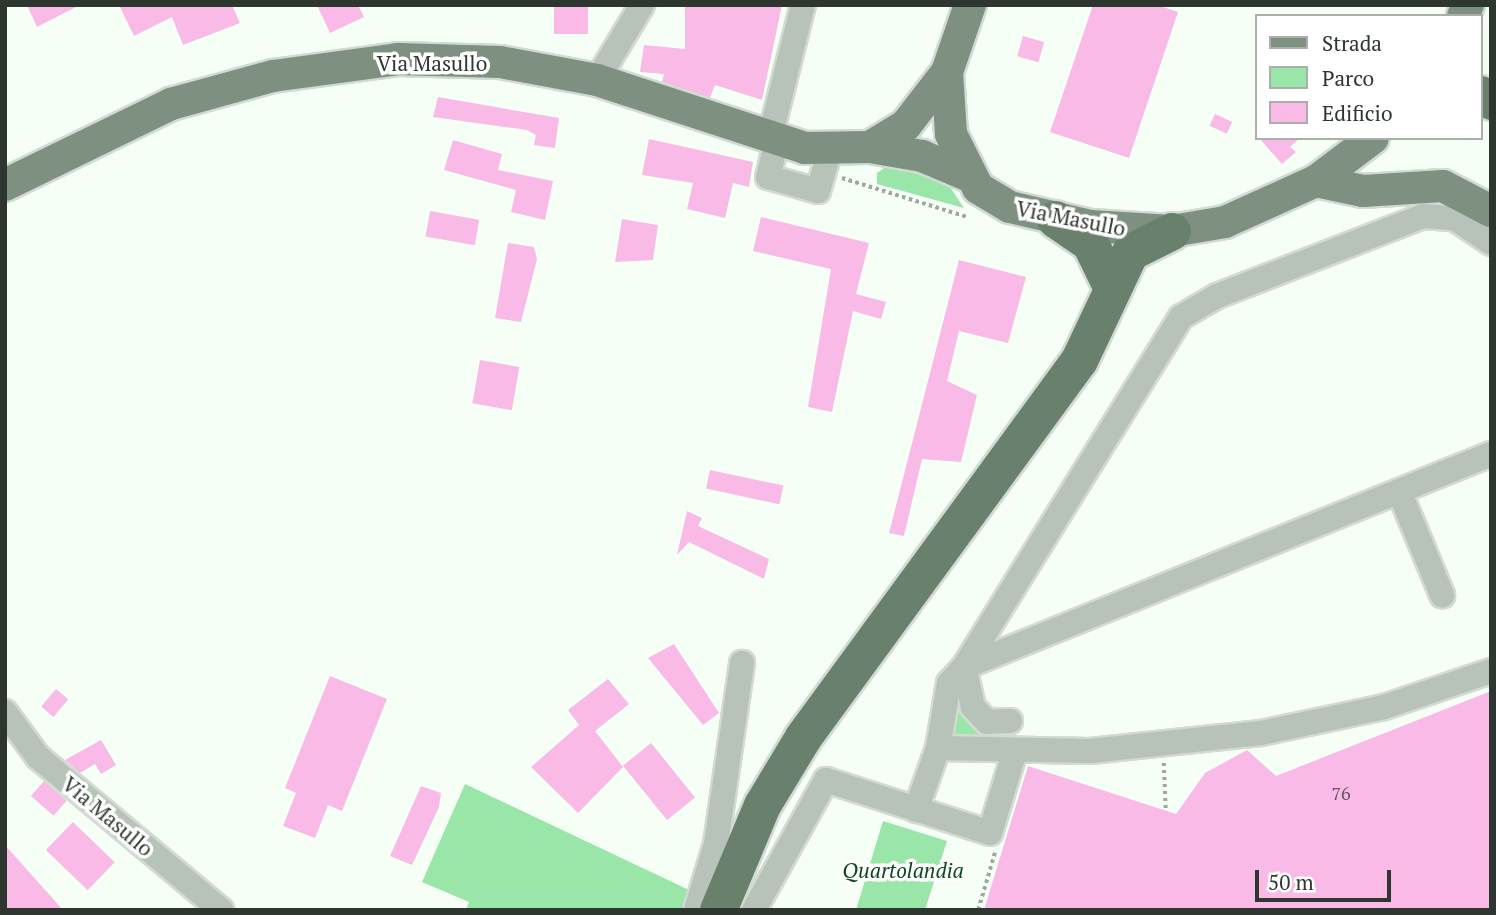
<!DOCTYPE html>
<html>
<head>
<meta charset="utf-8">
<style>
	body { margin:0 }
	#map { position:relative; width:1496px; height:915px; overflow:hidden; background:#f5fff6; font-family:"PT Serif",serif }
	div>[style] { position:absolute }
	.green>* { inset:0; background:#9ae6a9 }
	.building>* { inset:0; background:#fabae7; transform-origin:0 0 }
	.path>* { height:3.5px; margin-top:-1.75px; transform-origin:0; background:repeating-linear-gradient(90deg,#9ea89f 0 3.5px,transparent 0 7px) }
	.roads { filter:drop-shadow(2px 0 #d1dbd2) drop-shadow(-2px 0 #d1dbd2) drop-shadow(0 2px #d1dbd2) drop-shadow(0 -2px #d1dbd2) }
	.minor>* { height:24px; margin:-12px; padding:0 12px; transform-origin:12px; border-radius:12px; background:#b7c2b9 }
	.major>* { height:32px; margin:-16px; padding:0 16px; transform-origin:16px; border-radius:16px; background:#7e9181 }
	.highway>* { height:37px; margin:-18.5px; padding:0 18.5px; transform-origin:18.5px; border-radius:18.5px; background:#69806d }
	span { translate:-50% -50%; white-space:nowrap; text-align:center; line-height:1.15; -webkit-text-stroke:7px #fff; paint-order:stroke }
	.number-label { font-size:18px; color:#61585d }
	.number-label span { -webkit-text-stroke-width:0 }
	.street-label { font-size:21px; color:#2e372f }
	.park-label { font-size:21px; color:#0d4720; font-style:italic }
	.frame { position:absolute; inset:0; border:7px solid #2e372f; pointer-events:none }
	.legend { position:absolute; left:1255px; top:14px; width:228px; height:126px; box-sizing:border-box; background:#fff; border:2px solid #abafac; margin:0; padding:9px 12px; list-style:none; font-size:21px; color:#2e372f }
	.legend li { display:flex; align-items:center; gap:14px; height:35px }
	.legend b { width:35px; border:2px solid #abafac }
	.scale { position:absolute; left:1255px; top:870px; width:136px; height:32px; box-sizing:border-box; border:4px solid #2e372f; border-top:0; padding-left:9px; font-size:21px; line-height:24px; white-space:nowrap; color:#2e372f; -webkit-text-stroke:5px #fff; paint-order:stroke }
</style>
</head>
<body>
<div id="map">
	<div class="green">
		<i style="clip-path:polygon(894px 161px,948px 184px,964px 208px,877px 184px,877px 173px)"></i>
		<i style="clip-path:polygon(957px 685px,989px 733px,1014px 731px,1019px 743px,954px 738px)"></i>
		<i style="clip-path:polygon(465px 784px,689px 890px,684px 910px,466px 910px,469px 902px,422px 882px)"></i>
		<i style="clip-path:polygon(883px 821px,947px 841px,925px 910px,856px 910px)"></i>
	</div>
	<div class="building">
		<i style="clip-path:polygon(27px 5px,80px 5px,37px 27px)"></i>
		<i style="clip-path:polygon(119px 5px,232px 5px,240px 23px,183px 45px,172px 17px,134px 36px)"></i>
		<i style="clip-path:polygon(317px 5px,358px 5px,364px 17px,330px 33px)"></i>
		<i style="left:554px;top:5px;width:34px;height:29px"></i>
		<i style="clip-path:polygon(685px 5px,782px 5px,762px 100px,715px 85px,710px 98px,662px 82px,664px 74px,640px 72px,644px 45px,685px 49px)"></i>
		<i style="clip-path:polygon(1093px 5px,1157px 5px,1178px 12px,1129px 158px,1050px 132px)"></i>
		<i style="left:1023px;top:36px;width:22px;height:21px;rotate:16deg"></i>
		<i style="clip-path:polygon(438px 97px,559px 118px,555px 148px,534px 145px,536px 135px,527px 130px,433px 117px)"></i>
		<i style="left:1215px;top:114px;width:19px;height:13px;rotate:25deg"></i>
		<i style="clip-path:polygon(1259px 138px,1300px 138px,1290px 147px,1296px 152px,1282px 164px)"></i>
		<i style="clip-path:polygon(649px 139px,753px 162px,749px 187px,733px 183px,725px 218px,687px 209px,693px 183px,642px 175px)"></i>
		<i style="clip-path:polygon(453px 140px,502px 154px,498px 170px,553px 181px,545px 220px,511px 212px,516px 190px,444px 170px)"></i>
		<i style="left:430px;top:211px;width:50px;height:26px;rotate:10deg"></i>
		<i style="clip-path:polygon(761px 217px,869px 243px,856px 294px,886px 302px,881px 319px,853px 311px,832px 412px,808px 407px,831px 269px,753px 251px)"></i>
		<i style="clip-path:polygon(622px 219px,658px 225px,653px 260px,615px 262px)"></i>
		<i style="clip-path:polygon(508px 243px,534px 247px,537px 259px,521px 322px,495px 318px)"></i>
		<i style="clip-path:polygon(959px 260px,1026px 277px,1008px 343px,959px 331px,947px 381px,977px 395px,961px 462px,922px 459px,904px 536px,889px 533px)"></i>
		<i style="left:480px;top:360px;width:40px;height:44px;rotate:10deg"></i>
		<i style="left:710px;top:470px;width:75px;height:19px;rotate:12deg"></i>
		<i style="clip-path:polygon(687px 511px,702px 518px,698px 526px,769px 559px,764px 579px,689px 542px,677px 555px)"></i>
		<i style="clip-path:polygon(674px 644px,719px 713px,703px 725px,648px 658px)"></i>
		<i style="clip-path:polygon(330px 676px,387px 699px,342px 811px,328px 805px,315px 838px,283px 826px,296px 793px,285px 788px)"></i>
		<i style="clip-path:polygon(608px 679px,629px 704px,595px 731px,623px 767px,578px 813px,531px 767px,579px 725px,568px 710px)"></i>
		<i style="left:56px;top:689px;width:16px;height:23px;rotate:40deg"></i>
		<i style="clip-path:polygon(1491px 691px,1491px 910px,984px 910px,1028px 766px,1176px 814px,1205px 773px,1247px 750px,1276px 776px)"></i>
		<i style="clip-path:polygon(101px 740px,116px 765px,101px 774px,95px 764px,80px 773px,65px 760px)"></i>
		<i style="left:651px;top:743px;width:70px;height:36px;rotate:51deg"></i>
		<i style="left:44px;top:781px;width:30px;height:20px;rotate:41deg"></i>
		<i style="clip-path:polygon(421px 786px,441px 793px,439px 807px,412px 865px,390px 856px)"></i>
		<i style="left:73px;top:822px;width:58px;height:39px;rotate:44deg"></i>
		<i style="clip-path:polygon(5px 845px,63px 910px,5px 910px)"></i>
	</div>
	<div class="path">
		<i style="left:842px;top:178px;width:131px;rotate:17.3deg"></i>
		<i style="left:1164px;top:763px;width:47px;rotate:87.6deg"></i>
		<i style="left:978px;top:910px;width:60px;rotate:-73.7deg"></i>
	</div>
	<div class="roads">
		<div class="minor">
			<i style="left:597px;top:80px;width:87px;rotate:-59deg"></i>
			<i style="left:770px;top:137px;width:136px;rotate:-76deg"></i>
			<i style="left:777px;top:139px;width:39px;rotate:103deg"></i>
			<i style="left:768px;top:177px;width:52px;rotate:15.6deg"></i>
			<i style="left:818px;top:191px;width:43px;rotate:-73.7deg"></i>
			<i style="left:1491px;top:454px;width:568px;rotate:157.99deg"></i>
			<i style="left:964px;top:667px;width:22px;rotate:133deg"></i>
			<i style="left:949px;top:683px;width:66px;rotate:99.6deg"></i>
			<i style="left:938px;top:748px;width:152px;rotate:1.1deg"></i>
			<i style="left:1090px;top:751px;width:172px;rotate:-6deg"></i>
			<i style="left:1261px;top:733px;width:126px;rotate:-11.9deg"></i>
			<i style="left:1384px;top:707px;width:113px;rotate:-18.6deg"></i>
			<i style="left:1399px;top:491px;width:113px;rotate:67.5deg"></i>
			<i style="left:5px;top:712px;width:56px;rotate:53.7deg"></i>
			<i style="left:38px;top:757px;width:239px;rotate:39.9deg"></i>
			<i style="left:1010px;top:721px;width:23px;rotate:178deg"></i>
			<i style="left:987px;top:722px;width:21px;rotate:-133deg"></i>
			<i style="left:973px;top:707px;width:41px;rotate:-102.7deg"></i>
			<i style="left:964px;top:667px;width:412px;rotate:-58.2deg"></i>
			<i style="left:1181px;top:317px;width:42px;rotate:-30.3deg"></i>
			<i style="left:1217px;top:296px;width:221px;rotate:-21.2deg"></i>
			<i style="left:1423px;top:216px;width:31px;rotate:4deg"></i>
			<i style="left:1454px;top:218px;width:45px;rotate:34deg"></i>
			<i style="left:916px;top:810px;width:66px;rotate:-70.5deg"></i>
			<i style="left:696px;top:910px;width:69px;rotate:-73.1deg"></i>
			<i style="left:716px;top:844px;width:183px;rotate:-81.8deg"></i>
			<i style="left:754px;top:910px;width:149px;rotate:-61deg"></i>
			<i style="left:826px;top:780px;width:172px;rotate:17.9deg"></i>
			<i style="left:990px;top:833px;width:86px;rotate:-73deg"></i>
		</div>
		<div class="major">
			<i style="left:1463px;top:16px;width:12px;rotate:-66deg"></i>
			<i style="left:947px;top:72px;width:62px;rotate:86.3deg"></i>
			<i style="left:951px;top:134px;width:60px;rotate:63.4deg"></i>
			<i style="left:978px;top:188px;width:37px;rotate:31deg"></i>
			<i style="left:1010px;top:207px;width:83px;rotate:13.2deg"></i>
			<i style="left:1091px;top:226px;width:81px;rotate:3.5deg"></i>
			<i style="left:1172px;top:231px;width:54px;rotate:-9.6deg"></i>
			<i style="left:1225px;top:222px;width:100px;rotate:-24.3deg"></i>
			<i style="left:1316px;top:181px;width:71px;rotate:-37deg"></i>
			<i style="left:870px;top:147px;width:42px;rotate:-31.4deg"></i>
			<i style="left:906px;top:125px;width:67px;rotate:-52.3deg"></i>
			<i style="left:947px;top:72px;width:71px;rotate:-71.1deg"></i>
			<i style="left:1316px;top:181px;width:48px;rotate:12deg"></i>
			<i style="left:1363px;top:191px;width:80px;rotate:-3.6deg"></i>
			<i style="left:1443px;top:186px;width:54px;rotate:27.5deg"></i>
			<i style="left:5px;top:185px;width:185px;rotate:-26deg"></i>
			<i style="left:171px;top:104px;width:106px;rotate:-15.4deg"></i>
			<i style="left:273px;top:76px;width:126px;rotate:-7.7deg"></i>
			<i style="left:398px;top:59px;width:102px;rotate:1.7deg"></i>
			<i style="left:500px;top:62px;width:99px;rotate:10.5deg"></i>
			<i style="left:597px;top:80px;width:219px;rotate:18.1deg"></i>
			<i style="left:805px;top:148px;width:65px;rotate:-0.9deg"></i>
			<i style="left:870px;top:147px;width:53px;rotate:9.8deg"></i>
			<i style="left:922px;top:156px;width:49px;rotate:22.9deg"></i>
		</div>
		<div class="highway">
			<i style="left:1480px;top:94px;width:13px;rotate:32deg"></i>
			<i style="left:1055px;top:219px;width:42px;rotate:34.4deg"></i>
			<i style="left:1090px;top:243px;width:46px;rotate:64deg"></i>
			<i style="left:718px;top:910px;width:114px;rotate:-67.3deg"></i>
			<i style="left:762px;top:805px;width:79px;rotate:-58.9deg"></i>
			<i style="left:803px;top:737px;width:467px;rotate:-53.8deg"></i>
			<i style="left:1079px;top:360px;width:119px;rotate:-64.7deg"></i>
			<i style="left:1130px;top:252px;width:47px;rotate:-26.6deg"></i>
		</div>
	</div>
	<div class="number-label">
		<span style="left:1341px;top:793px">76</span>
	</div>
	<div class="street-label">
		<span style="left:432px;top:63px">Via Masullo</span>
		<span style="left:1071px;top:218px;rotate:11deg">Via Masullo</span>
		<span style="left:108px;top:816px;rotate:40deg">Via Masullo</span>
	</div>
	<div class="park-label">
		<span style="left:903px;top:870px">Quartolandia</span>
	</div>
	<div class="frame"></div>
	<ul class="legend">
	<li><b style="height:9px;background:#7e9181"></b>Strada</li>
	<li><b style="height:19px;background:#9ae6a9"></b>Parco</li>
	<li><b style="height:19px;background:#fabae7"></b>Edificio</li>
	</ul>
	<div class="scale">50 m</div>
</div>
</body>
</html>
